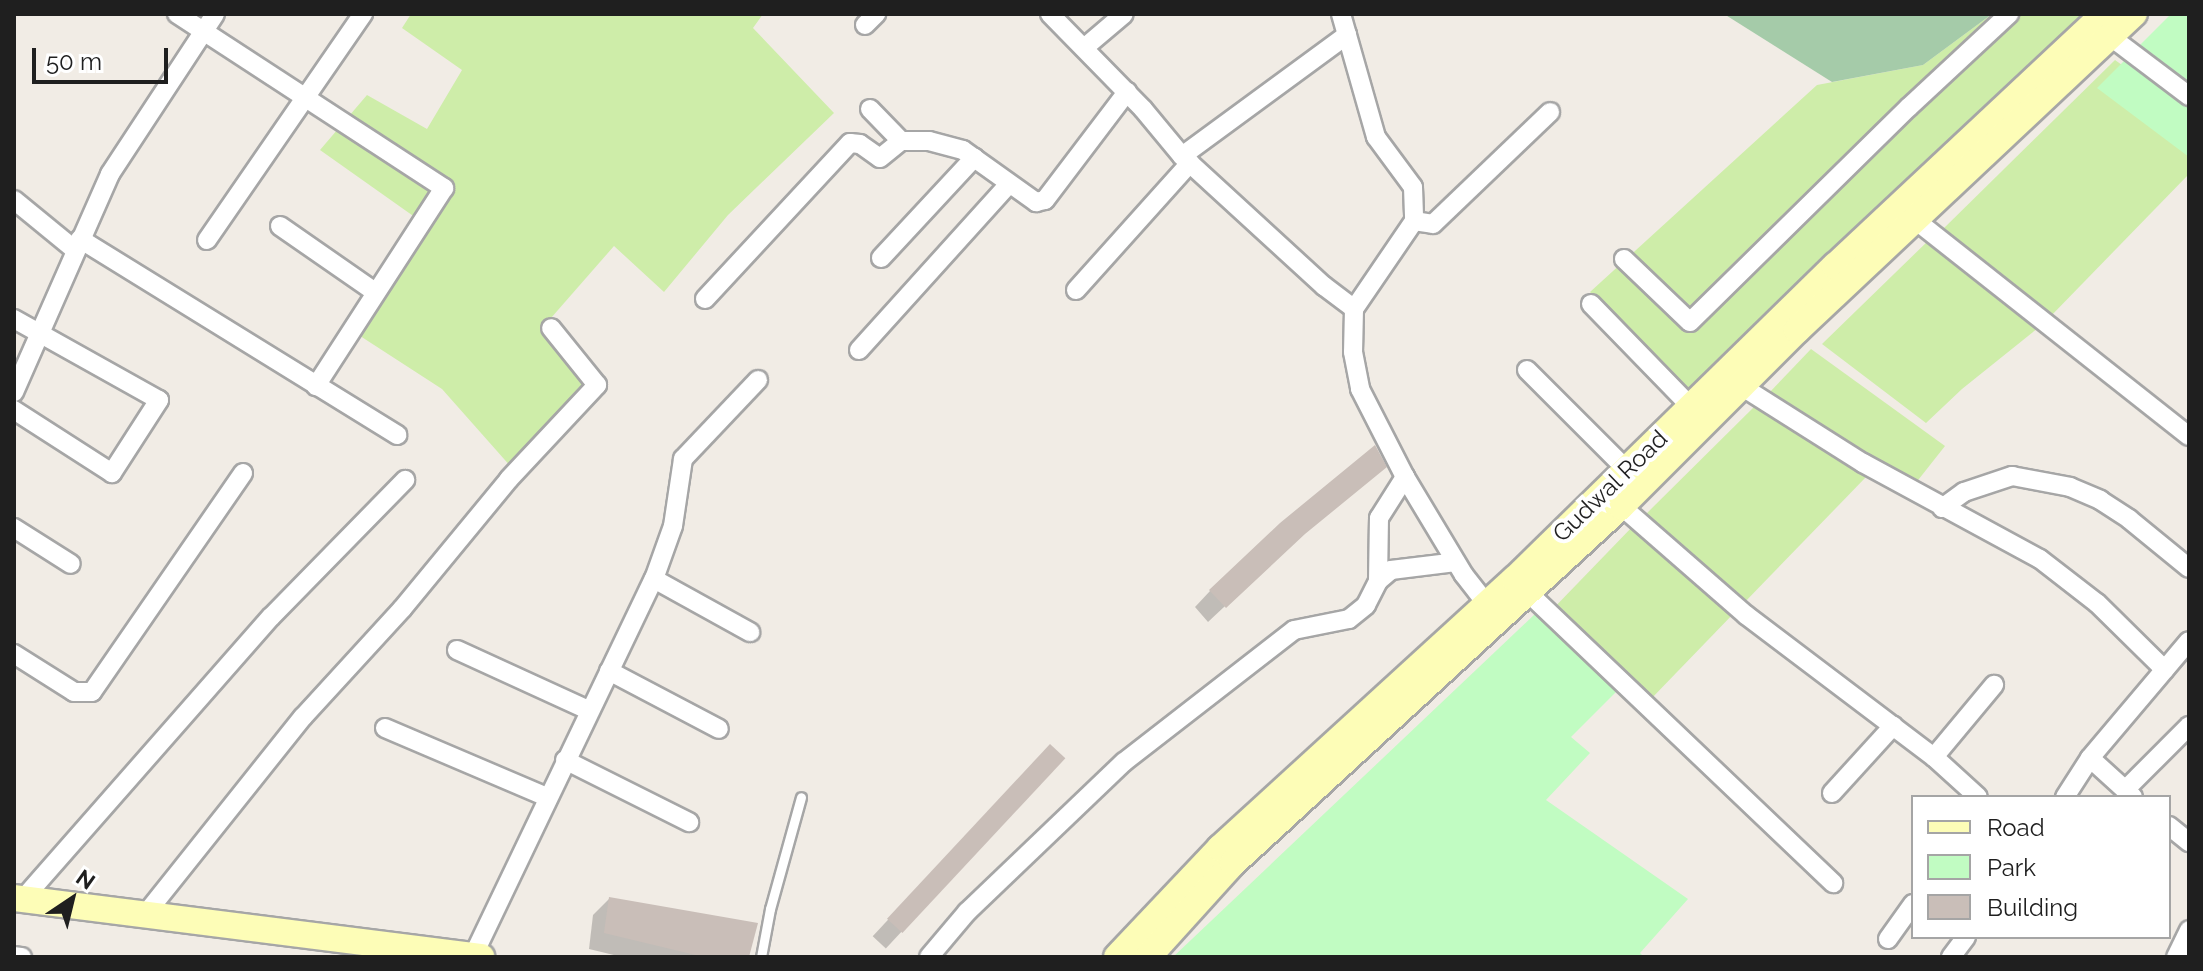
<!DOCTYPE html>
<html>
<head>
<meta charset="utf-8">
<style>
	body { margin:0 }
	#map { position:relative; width:2203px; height:971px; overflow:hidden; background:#f1ece5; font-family:Raleway,sans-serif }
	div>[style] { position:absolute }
	.grass>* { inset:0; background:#ceeda9; transform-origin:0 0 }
	.cemetery>* { inset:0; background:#a5cba9 }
	.park>* { inset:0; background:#c1fcc2 }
	.shadow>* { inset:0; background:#0003; transform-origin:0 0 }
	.building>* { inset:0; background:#c9beb8; transform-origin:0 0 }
	.roads { filter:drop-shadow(2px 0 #a6a6a6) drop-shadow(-2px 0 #a6a6a6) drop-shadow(0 2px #a6a6a6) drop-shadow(0 -2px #a6a6a6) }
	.service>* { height:9px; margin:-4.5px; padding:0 4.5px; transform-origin:4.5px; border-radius:4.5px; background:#fff }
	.minor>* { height:18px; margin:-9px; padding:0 9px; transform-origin:9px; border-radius:9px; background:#fff }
	.secondary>* { height:26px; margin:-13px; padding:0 13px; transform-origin:13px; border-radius:13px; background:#fdfdb7 }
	span { translate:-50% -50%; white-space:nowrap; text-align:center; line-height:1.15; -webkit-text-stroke:8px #fff; paint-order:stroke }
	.street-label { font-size:24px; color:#1f1f1f }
	.frame { position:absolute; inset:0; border:16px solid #1f1f1f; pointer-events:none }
	.legend { position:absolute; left:1911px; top:795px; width:260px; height:144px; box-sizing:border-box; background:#fff; border:2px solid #a5a5a5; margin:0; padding:10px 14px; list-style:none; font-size:24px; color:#1f1f1f }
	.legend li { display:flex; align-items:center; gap:16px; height:40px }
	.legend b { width:40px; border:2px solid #a5a5a5 }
	.north { position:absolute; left:32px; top:859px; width:80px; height:80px; -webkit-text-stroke:6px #fff; paint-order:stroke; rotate:35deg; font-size:22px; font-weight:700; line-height:32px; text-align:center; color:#1f1f1f }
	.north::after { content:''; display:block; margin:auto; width:28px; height:36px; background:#1f1f1f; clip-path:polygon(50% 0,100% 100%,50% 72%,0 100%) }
	.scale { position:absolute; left:32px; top:48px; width:136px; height:36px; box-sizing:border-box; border:4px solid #1f1f1f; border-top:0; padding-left:10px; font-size:24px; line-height:28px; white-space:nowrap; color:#1f1f1f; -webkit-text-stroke:6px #fff; paint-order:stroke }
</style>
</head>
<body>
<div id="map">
	<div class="grass">
		<i style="clip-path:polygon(411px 14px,763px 14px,753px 28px,834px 113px,728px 215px,664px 292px,614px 246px,544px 326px,587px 383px,512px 468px,442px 389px,354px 332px,426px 225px,320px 150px,367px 95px,427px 129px,462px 70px,402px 28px)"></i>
		<i style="clip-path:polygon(1992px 14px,2090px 14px,1691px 394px,1682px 391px,1590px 292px,1817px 85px,1923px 65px)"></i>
		<i style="clip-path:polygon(2115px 60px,2189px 113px,2189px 174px,2048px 319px,1940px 232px)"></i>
		<i style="clip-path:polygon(1931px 238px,2043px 324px,1962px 389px,1926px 423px,1822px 344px)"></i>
		<i style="clip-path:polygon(1811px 349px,1945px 446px,1915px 484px,1766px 396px)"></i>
		<i style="clip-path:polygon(1758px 403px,1867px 476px,1742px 605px,1643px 517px)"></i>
		<i style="left:1635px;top:524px;width:133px;height:112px;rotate:44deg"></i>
	</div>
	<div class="cemetery">
		<i style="clip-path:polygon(1724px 14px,1992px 14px,1923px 65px,1832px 82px)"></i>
	</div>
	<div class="park">
		<i style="clip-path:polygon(2171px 14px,2189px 14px,2189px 157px,2097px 88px)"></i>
		<i style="clip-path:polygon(1535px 614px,1621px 687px,1571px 737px,1590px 753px,1546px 800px,1688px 899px,1640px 953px,1644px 957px,1173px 957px)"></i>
	</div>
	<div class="shadow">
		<i style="clip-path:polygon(1384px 467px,1286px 549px,1208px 622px,1195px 607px,1210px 591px)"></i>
		<i style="left:1050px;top:746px;width:18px;height:260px;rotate:43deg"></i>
		<i style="clip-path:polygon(609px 899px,746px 957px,622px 957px,589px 949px,593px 915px)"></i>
	</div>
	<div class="building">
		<i style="clip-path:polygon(1375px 445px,1387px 467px,1305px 534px,1226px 608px,1209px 590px,1280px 523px)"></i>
		<i style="left:1050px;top:744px;width:21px;height:239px;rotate:43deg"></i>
		<i style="clip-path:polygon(609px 897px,758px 923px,749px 957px,704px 957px,604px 933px)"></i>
	</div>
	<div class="roads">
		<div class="service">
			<i style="left:761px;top:957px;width:49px;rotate:-79.4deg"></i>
			<i style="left:770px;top:909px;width:116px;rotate:-74.5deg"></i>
		</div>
		<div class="minor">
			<i style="left:177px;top:14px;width:319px;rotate:33.1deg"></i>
			<i style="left:444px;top:188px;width:236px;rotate:122.9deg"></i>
			<i style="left:1050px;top:14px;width:133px;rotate:45.6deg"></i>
			<i style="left:1143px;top:109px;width:61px;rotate:50.3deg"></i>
			<i style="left:1182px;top:156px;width:193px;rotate:42.5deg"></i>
			<i style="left:1324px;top:286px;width:38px;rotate:37deg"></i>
			<i style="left:1354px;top:309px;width:43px;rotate:91.3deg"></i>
			<i style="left:1353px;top:352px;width:38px;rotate:79deg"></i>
			<i style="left:1360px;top:389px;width:99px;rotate:62.9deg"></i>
			<i style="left:1405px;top:477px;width:114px;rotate:59deg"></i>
			<i style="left:1464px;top:575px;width:37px;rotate:52deg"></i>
			<i style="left:1341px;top:14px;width:128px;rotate:74.1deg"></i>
			<i style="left:1376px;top:137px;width:62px;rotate:53.5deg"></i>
			<i style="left:1413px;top:187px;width:34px;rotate:88deg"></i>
			<i style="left:865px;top:25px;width:16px;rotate:-45deg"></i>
			<i style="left:2111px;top:37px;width:98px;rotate:37.1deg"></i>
			<i style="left:1084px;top:48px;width:52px;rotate:-40.4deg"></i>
			<i style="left:870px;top:109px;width:45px;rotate:45.9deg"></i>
			<i style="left:901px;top:141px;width:28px"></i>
			<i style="left:929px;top:141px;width:35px;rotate:15deg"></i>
			<i style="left:963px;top:150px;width:90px;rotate:35.5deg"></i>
			<i style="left:1036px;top:202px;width:9px;rotate:-13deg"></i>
			<i style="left:1045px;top:200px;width:136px;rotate:-52.8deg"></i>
			<i style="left:1182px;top:156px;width:205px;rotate:-36.3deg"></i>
			<i style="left:14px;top:200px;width:79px;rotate:39.3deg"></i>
			<i style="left:1914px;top:219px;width:350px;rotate:38.3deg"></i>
			<i style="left:280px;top:226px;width:116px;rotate:34.8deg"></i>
			<i style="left:80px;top:239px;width:373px;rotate:31.7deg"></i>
			<i style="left:207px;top:240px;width:275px;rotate:-55.4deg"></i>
			<i style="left:881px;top:258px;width:137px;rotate:-47.1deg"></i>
			<i style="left:1624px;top:259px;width:91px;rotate:43.7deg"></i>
			<i style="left:1690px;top:322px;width:307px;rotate:-44.5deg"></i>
			<i style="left:1909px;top:107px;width:137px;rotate:-42.9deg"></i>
			<i style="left:1076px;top:290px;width:171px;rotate:-48.1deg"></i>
			<i style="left:705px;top:299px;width:213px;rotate:-47.1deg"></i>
			<i style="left:850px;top:143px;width:10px;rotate:6deg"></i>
			<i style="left:860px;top:144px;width:24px;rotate:35deg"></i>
			<i style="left:880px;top:158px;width:27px;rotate:-39deg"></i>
			<i style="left:1591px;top:304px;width:144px;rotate:45.8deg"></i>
			<i style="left:1354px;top:309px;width:107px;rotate:-55.7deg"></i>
			<i style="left:1414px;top:221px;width:19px;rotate:9deg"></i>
			<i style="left:1433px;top:224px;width:162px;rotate:-43.7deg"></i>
			<i style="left:14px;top:319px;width:166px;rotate:29.2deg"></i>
			<i style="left:159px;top:400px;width:87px;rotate:122.8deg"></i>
			<i style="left:112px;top:473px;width:117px;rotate:-147.3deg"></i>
			<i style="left:859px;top:350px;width:224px;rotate:-47.9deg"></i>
			<i style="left:1527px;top:370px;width:141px;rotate:45deg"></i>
			<i style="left:1741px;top:386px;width:144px;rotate:32.3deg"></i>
			<i style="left:1863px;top:463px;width:201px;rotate:28.5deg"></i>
			<i style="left:2040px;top:559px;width:72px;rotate:37.7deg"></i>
			<i style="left:2097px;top:603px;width:95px;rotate:44.6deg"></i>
			<i style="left:14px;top:392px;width:238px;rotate:-66.2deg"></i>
			<i style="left:110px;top:174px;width:191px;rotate:-56.7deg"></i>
			<i style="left:1621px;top:506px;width:166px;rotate:41.1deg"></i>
			<i style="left:1746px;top:615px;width:236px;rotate:37.1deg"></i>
			<i style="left:1934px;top:757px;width:94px;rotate:-50.2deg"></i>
			<i style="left:1942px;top:508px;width:27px;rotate:-36deg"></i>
			<i style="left:1964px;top:492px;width:51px;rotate:-18.4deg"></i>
			<i style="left:2012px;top:476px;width:59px;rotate:10.7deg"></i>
			<i style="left:2070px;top:487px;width:33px;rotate:23deg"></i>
			<i style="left:2100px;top:500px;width:35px;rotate:33deg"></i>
			<i style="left:2129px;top:519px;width:77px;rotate:39.2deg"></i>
			<i style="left:14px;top:528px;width:67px;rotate:32.3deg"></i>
			<i style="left:654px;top:579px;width:110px;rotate:28.9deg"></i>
			<i style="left:1378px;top:581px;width:17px;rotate:-40deg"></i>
			<i style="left:1391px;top:570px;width:65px;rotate:-7deg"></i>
			<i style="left:1519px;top:584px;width:434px;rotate:43.6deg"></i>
			<i style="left:457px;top:650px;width:146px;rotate:24.6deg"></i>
			<i style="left:14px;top:654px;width:71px;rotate:32.3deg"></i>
			<i style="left:74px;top:692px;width:18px"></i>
			<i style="left:92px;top:692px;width:266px;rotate:-55.4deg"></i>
			<i style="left:609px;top:671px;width:124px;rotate:27.8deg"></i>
			<i style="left:385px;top:728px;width:176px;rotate:23.1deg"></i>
			<i style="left:1934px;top:757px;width:59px;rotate:42.3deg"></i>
			<i style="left:2090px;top:758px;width:58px;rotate:42.2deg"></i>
			<i style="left:565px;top:760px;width:139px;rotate:26.6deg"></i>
			<i style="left:2125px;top:790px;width:91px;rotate:-45deg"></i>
			<i style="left:1832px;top:793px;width:91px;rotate:-47.7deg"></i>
			<i style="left:2065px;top:797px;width:46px;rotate:-57.3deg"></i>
			<i style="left:2090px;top:758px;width:153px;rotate:-49.8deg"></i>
			<i style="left:2169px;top:826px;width:26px;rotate:39deg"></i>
			<i style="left:23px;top:899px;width:376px;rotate:-48.7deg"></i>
			<i style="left:271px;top:617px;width:192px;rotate:-45.6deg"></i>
			<i style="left:144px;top:916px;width:255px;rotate:-51.4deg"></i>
			<i style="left:303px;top:717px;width:147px;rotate:-47.5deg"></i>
			<i style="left:402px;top:609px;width:168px;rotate:-50.5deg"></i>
			<i style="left:509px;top:479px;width:129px;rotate:-46.9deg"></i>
			<i style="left:597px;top:385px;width:73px;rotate:-128.9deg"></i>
			<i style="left:1888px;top:939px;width:43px;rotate:-54.5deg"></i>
			<i style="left:14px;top:956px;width:8px;rotate:7deg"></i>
			<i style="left:473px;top:956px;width:418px;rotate:-64.4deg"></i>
			<i style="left:654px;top:579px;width:56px;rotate:-70.3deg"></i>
			<i style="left:673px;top:526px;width:68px;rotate:-81.5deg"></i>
			<i style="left:683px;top:459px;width:109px;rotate:-46.5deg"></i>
			<i style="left:929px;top:957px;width:59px;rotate:-49.8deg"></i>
			<i style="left:967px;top:912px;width:217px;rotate:-43.7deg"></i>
			<i style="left:1124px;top:762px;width:215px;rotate:-37.8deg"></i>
			<i style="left:1294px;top:630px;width:56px;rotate:-11.3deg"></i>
			<i style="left:1349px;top:619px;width:22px;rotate:-39deg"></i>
			<i style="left:1366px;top:605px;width:27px;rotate:-63deg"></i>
			<i style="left:1378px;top:581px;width:63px;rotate:-89.1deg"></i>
			<i style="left:1379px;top:518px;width:49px;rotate:-57.6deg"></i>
			<i style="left:1951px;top:957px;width:25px;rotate:-53deg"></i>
			<i style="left:2176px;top:957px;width:30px;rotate:-64deg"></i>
		</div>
		<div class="secondary">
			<i style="left:14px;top:898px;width:471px;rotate:7.2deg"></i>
			<i style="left:1117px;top:957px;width:150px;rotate:-46.6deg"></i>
			<i style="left:1220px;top:848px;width:399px;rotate:-42.4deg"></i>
			<i style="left:1515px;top:579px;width:448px;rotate:-44.4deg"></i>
			<i style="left:1835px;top:266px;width:369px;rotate:-43.1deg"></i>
			<i style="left:1148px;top:957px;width:127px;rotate:-47.9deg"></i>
			<i style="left:1233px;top:863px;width:527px;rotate:-42.62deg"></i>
			<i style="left:1621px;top:506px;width:249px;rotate:-45deg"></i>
			<i style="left:1797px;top:330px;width:462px;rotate:-43.2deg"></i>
		</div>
	</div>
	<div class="street-label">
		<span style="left:1610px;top:486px;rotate:-44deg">Gudwal Road</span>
	</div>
	<div class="frame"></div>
	<ul class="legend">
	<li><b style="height:10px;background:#fdfdb7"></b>Road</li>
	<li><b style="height:22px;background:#c1fcc2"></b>Park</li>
	<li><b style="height:22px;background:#c9beb8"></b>Building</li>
	</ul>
	<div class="north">N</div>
	<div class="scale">50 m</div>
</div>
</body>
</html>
